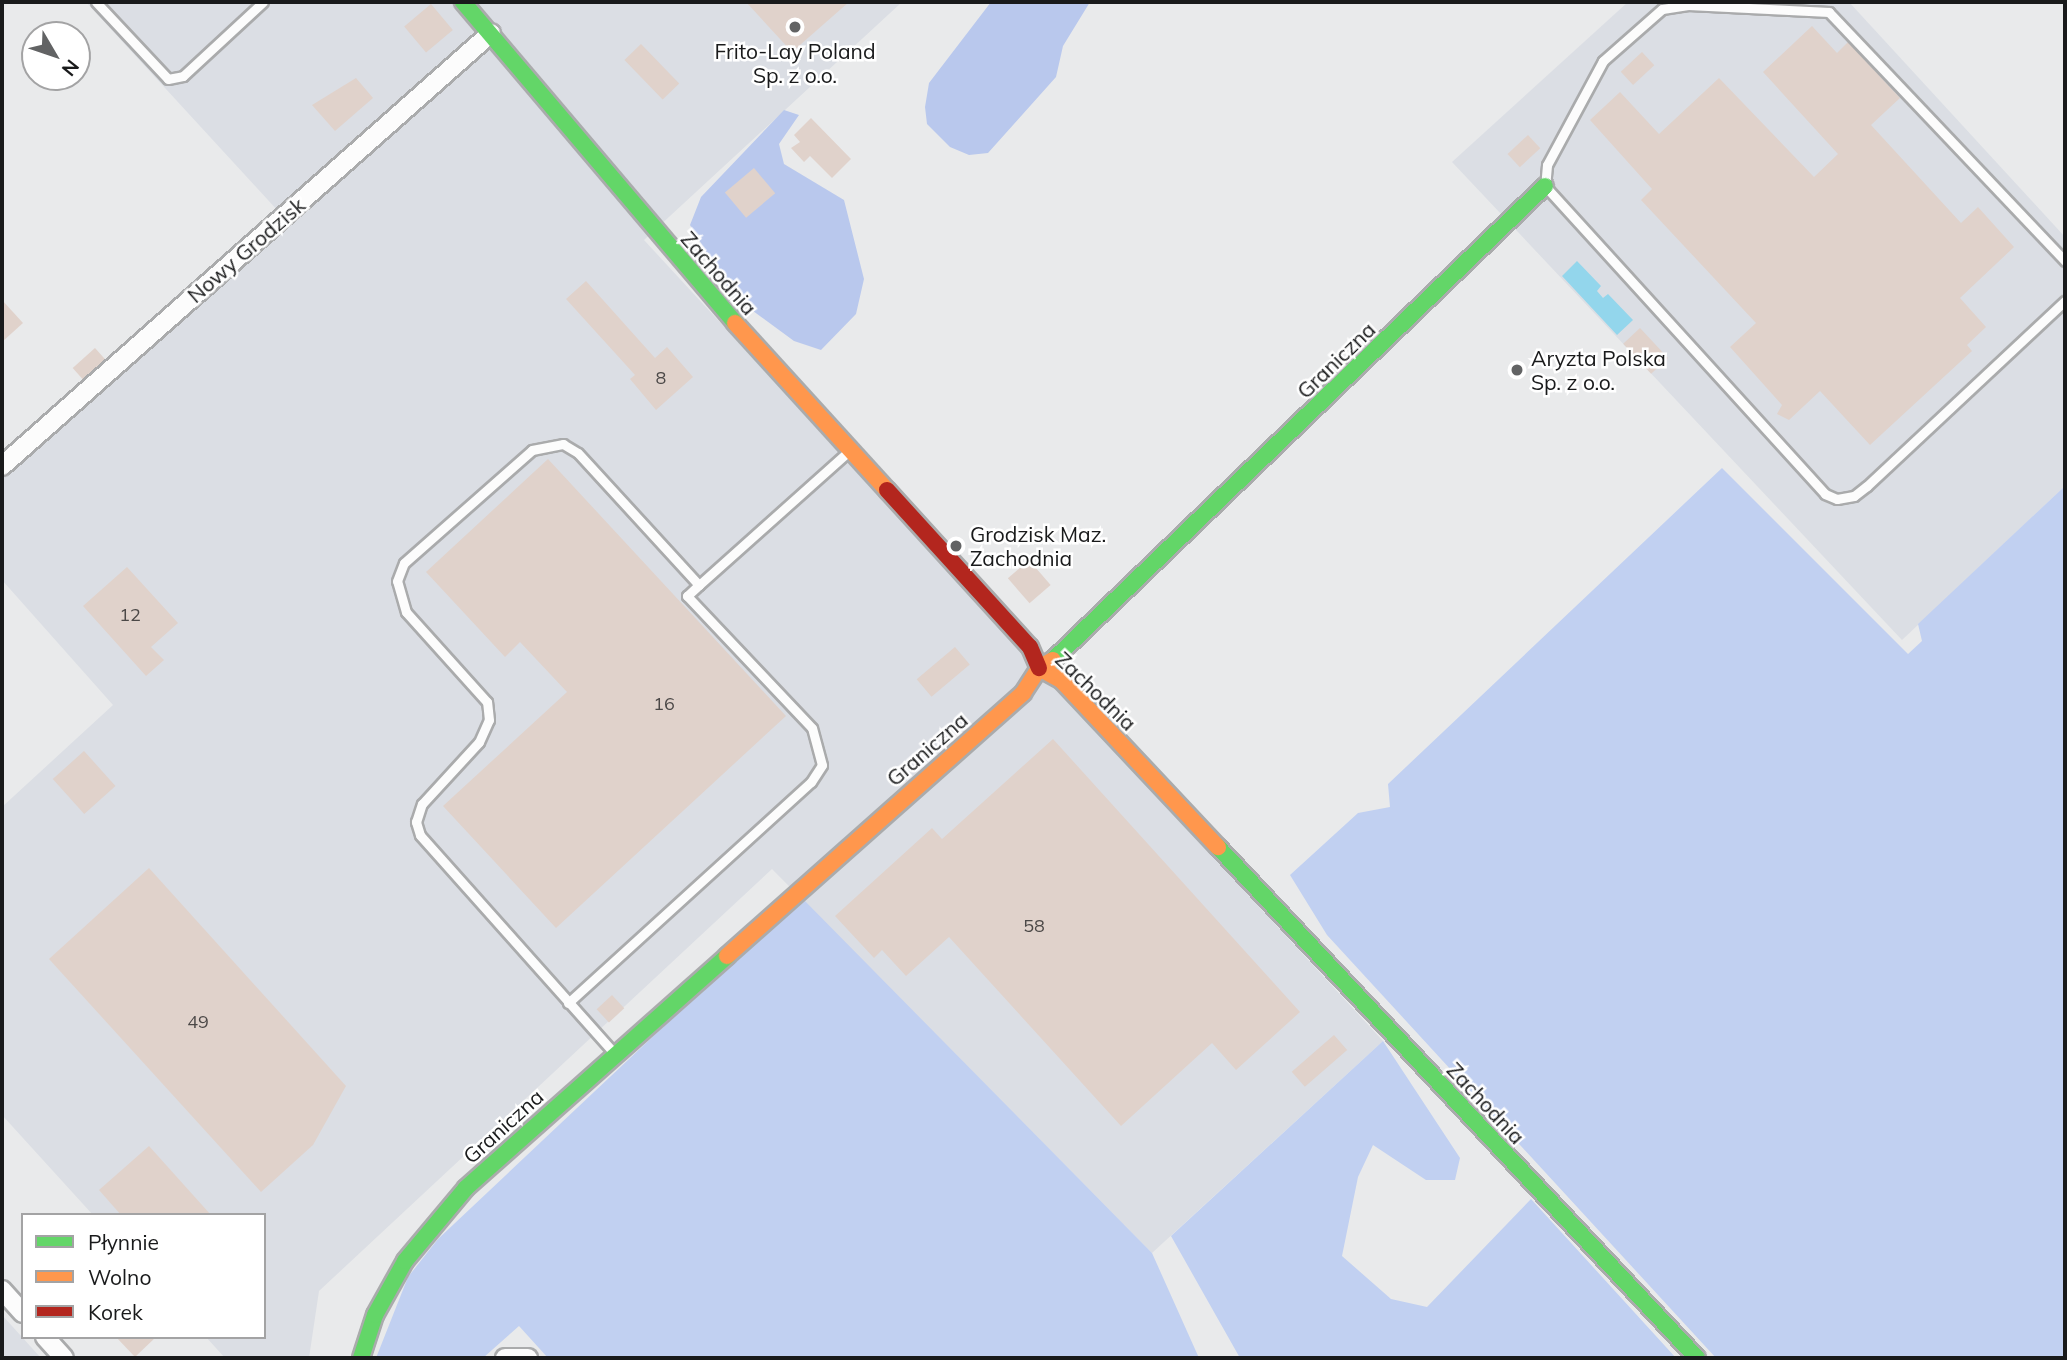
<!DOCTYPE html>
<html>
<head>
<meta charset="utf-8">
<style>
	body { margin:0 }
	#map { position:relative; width:2067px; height:1360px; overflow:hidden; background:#e9eaeb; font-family:Mulish,sans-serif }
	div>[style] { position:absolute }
	.built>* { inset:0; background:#dbdee4 }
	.green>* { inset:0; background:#c1d0f1 }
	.forest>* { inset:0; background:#b9c8ed }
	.water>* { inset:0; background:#93d6ec }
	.building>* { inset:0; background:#e0d2cb; transform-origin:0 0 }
	.roads { filter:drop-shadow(2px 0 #aaabac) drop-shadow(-2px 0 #aaabac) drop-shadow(0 2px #aaabac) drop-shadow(0 -2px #aaabac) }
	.lane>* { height:9px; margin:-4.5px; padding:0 4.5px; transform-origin:4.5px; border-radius:4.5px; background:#fcfcfc }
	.street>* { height:18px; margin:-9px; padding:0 9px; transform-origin:9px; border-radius:9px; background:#fcfcfc }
	.fast>* { height:16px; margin:-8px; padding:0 8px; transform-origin:8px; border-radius:8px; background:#63d668 }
	.slow>* { height:16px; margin:-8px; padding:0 8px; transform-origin:8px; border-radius:8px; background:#ff974d }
	.jam>* { height:16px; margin:-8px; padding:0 8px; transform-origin:8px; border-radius:8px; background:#b3261e }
	.dots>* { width:19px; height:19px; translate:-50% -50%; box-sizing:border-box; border:4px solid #fff; border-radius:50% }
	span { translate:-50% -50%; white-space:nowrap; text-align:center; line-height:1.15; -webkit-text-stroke:5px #fff; paint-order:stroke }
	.number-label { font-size:18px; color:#4b4847 }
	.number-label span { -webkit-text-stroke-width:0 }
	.poi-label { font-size:21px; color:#191a1b }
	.left { translate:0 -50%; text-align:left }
	.street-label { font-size:21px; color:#191a1b }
	.frame { position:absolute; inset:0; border:4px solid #191a1b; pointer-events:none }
	.legend { position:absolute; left:21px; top:1213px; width:245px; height:126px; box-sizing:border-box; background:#fff; border:2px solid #a3a3a4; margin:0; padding:9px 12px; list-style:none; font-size:21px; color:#191a1b }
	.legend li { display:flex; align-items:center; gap:14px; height:35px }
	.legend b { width:35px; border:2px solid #a3a3a4 }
	.north { position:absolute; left:21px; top:21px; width:70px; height:70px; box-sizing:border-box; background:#fff; border:2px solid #a3a3a4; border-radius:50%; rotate:129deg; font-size:19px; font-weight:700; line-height:28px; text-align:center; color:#191a1b }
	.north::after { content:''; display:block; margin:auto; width:24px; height:32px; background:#626364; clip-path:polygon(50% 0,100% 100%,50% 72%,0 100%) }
</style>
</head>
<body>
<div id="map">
	<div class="built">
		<i style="clip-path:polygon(86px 2px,902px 2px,644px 240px,1383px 1041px,1152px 1253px,772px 869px,319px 1291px,309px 1358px,225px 1358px,206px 1337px,264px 1337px,264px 1215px,93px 1215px,2px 1115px,2px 807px,113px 705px,2px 580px,2px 472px,290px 224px)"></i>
		<i style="clip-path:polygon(1628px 2px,1849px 2px,2065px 237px,2065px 486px,1902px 640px,1452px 162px)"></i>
		<i style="clip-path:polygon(2px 1315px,41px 1358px,2px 1358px)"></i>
	</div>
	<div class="green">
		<i style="clip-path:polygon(1722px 468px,1908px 654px,1922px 641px,1918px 624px,2065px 486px,2065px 1358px,1716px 1358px,1327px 935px,1290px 875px,1358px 813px,1390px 807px,1388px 784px)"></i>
		<i style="clip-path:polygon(801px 897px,1152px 1253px,1199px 1358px,548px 1358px,519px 1326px,483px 1358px,376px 1358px,408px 1277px,438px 1239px)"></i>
		<i style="clip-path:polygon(1383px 1041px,1460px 1158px,1455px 1180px,1426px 1180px,1373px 1145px,1358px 1177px,1342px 1256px,1391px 1299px,1427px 1307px,1531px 1199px,1676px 1358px,1240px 1358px,1171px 1236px)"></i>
	</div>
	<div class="forest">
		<i style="clip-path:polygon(991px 2px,1090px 2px,1063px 46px,1056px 77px,988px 153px,969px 155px,950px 147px,927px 124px,925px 107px,929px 83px)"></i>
		<i style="clip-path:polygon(784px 110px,799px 115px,779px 144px,784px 164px,844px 200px,864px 279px,856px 314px,821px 350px,794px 341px,753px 311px,725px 283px,690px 225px,701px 197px)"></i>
	</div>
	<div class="water">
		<i style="clip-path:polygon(1577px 261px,1601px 286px,1597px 291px,1603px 298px,1608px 294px,1633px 320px,1617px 335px,1562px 276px)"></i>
	</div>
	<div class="building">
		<i style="clip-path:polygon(746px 2px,849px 2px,792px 52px)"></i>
		<i style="left:431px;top:4px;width:34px;height:35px;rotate:50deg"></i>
		<i style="clip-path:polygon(1812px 26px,1837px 53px,1848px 42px,1900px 98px,1871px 125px,1961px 223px,1978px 207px,2014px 247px,1960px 298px,1986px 327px,1967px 345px,1972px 351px,1870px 445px,1820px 391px,1789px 420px,1777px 414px,1782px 405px,1730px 347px,1756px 323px,1641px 200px,1652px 189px,1590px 120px,1620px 92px,1659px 134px,1719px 78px,1814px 177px,1838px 154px,1763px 72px)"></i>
		<i style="left:641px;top:44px;width:55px;height:23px;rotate:46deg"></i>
		<i style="left:1642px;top:52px;width:18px;height:29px;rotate:47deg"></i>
		<i style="clip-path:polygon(356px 78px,373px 98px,335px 131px,312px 105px)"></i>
		<i style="clip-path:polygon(811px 118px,851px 159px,832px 178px,810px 156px,804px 162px,791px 148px,800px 142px,794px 135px)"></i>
		<i style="left:1528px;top:135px;width:18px;height:28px;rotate:47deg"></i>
		<i style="left:754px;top:168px;width:33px;height:38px;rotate:50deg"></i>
		<i style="clip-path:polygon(586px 281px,655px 358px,667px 347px,693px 377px,656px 410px,630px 379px,635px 375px,566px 299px)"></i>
		<i style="clip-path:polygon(2px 300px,23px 323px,2px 342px)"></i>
		<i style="left:1640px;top:328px;width:41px;height:23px;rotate:47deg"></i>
		<i style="left:95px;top:348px;width:15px;height:30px;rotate:48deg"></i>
		<i style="clip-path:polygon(548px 459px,786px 716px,556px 928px,443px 806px,567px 692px,520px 642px,505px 657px,426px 572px)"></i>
		<i style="left:1029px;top:560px;width:33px;height:28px;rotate:49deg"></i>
		<i style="clip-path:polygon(127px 567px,178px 623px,151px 647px,164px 660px,146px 676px,83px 606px)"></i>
		<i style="left:955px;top:647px;width:23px;height:50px;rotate:50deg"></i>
		<i style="clip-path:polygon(1053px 739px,1300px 1012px,1236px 1070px,1212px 1043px,1121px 1126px,949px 937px,906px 976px,882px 950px,874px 958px,835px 916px,932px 828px,942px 839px)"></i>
		<i style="left:84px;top:751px;width:47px;height:42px;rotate:48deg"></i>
		<i style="clip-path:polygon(149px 868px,346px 1086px,313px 1145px,261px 1192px,49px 959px)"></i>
		<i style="left:612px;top:995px;width:18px;height:21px;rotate:47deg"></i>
		<i style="left:1334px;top:1035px;width:20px;height:56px;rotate:49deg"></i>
		<i style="clip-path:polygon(149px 1146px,211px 1215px,121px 1215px,99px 1190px)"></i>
		<i style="clip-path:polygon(116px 1337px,156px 1337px,135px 1357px)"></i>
	</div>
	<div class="roads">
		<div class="lane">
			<i style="left:96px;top:2px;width:105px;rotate:46.9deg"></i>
			<i style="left:168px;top:79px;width:15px;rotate:-11deg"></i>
			<i style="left:183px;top:76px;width:109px;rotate:-42.8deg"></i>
			<i style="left:2065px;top:261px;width:343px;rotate:-133.5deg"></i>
			<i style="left:1829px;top:12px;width:141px;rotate:-177.2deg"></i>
			<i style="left:1688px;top:5px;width:26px;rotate:171deg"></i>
			<i style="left:1662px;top:9px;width:79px;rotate:138.6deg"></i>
			<i style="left:1603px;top:61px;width:118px;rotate:118.3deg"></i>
			<i style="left:1547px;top:165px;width:21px;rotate:95deg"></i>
			<i style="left:1545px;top:186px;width:416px;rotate:47.7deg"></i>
			<i style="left:1825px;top:494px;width:13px;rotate:23deg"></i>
			<i style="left:1837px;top:499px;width:17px;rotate:-10deg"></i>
			<i style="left:1854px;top:496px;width:16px;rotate:-38deg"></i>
			<i style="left:1867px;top:486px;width:271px;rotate:-43.1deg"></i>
			<i style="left:568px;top:1003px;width:328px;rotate:-42.3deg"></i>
			<i style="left:811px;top:782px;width:20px;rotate:-57deg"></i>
			<i style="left:822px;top:765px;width:38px;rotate:-105deg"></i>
			<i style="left:812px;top:728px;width:182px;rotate:-133.4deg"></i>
			<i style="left:687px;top:596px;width:16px;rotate:-43deg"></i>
			<i style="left:615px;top:1054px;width:293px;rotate:-131.7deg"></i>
			<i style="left:420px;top:835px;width:14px;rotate:-107deg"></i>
			<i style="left:416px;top:822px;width:19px;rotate:-72deg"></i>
			<i style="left:422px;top:804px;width:84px;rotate:-47.4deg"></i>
			<i style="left:479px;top:742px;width:24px;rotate:-66deg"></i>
			<i style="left:489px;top:720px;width:18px;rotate:-96deg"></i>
			<i style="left:487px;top:702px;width:121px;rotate:-132deg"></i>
			<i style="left:406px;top:612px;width:32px;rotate:-106deg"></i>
			<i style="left:397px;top:581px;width:19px;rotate:-69deg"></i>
			<i style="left:404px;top:563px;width:171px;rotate:-41.4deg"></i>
			<i style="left:532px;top:450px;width:32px;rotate:-11deg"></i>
			<i style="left:563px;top:444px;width:17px;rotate:31deg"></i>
			<i style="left:578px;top:453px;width:179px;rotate:47.5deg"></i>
			<i style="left:699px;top:585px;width:201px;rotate:-41.8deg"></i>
		</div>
		<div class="street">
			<i style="left:2px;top:466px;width:653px;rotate:-41.52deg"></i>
			<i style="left:2px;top:1290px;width:31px;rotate:48deg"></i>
			<i style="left:45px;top:1337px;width:28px;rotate:48deg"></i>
			<i style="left:505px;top:1358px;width:23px"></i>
		</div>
		<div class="fast">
			<i style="left:463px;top:2px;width:421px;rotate:49.7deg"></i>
			<i style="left:1053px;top:660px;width:683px;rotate:-43.93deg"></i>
			<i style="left:1218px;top:847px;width:700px;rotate:46.85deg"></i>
			<i style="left:361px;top:1358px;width:45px;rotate:-72deg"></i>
			<i style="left:375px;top:1315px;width:62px;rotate:-60.9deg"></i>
			<i style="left:405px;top:1261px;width:95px;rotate:-50.1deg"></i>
			<i style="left:466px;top:1188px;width:349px;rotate:-41.6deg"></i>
		</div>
		<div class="slow">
			<i style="left:735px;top:323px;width:226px;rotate:47.7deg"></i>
			<i style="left:1039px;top:668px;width:26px;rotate:29deg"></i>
			<i style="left:1062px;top:681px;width:228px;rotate:46.8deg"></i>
			<i style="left:727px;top:956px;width:396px;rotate:-41.6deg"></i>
			<i style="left:1023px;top:693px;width:30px;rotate:-57deg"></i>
			<i style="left:1039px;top:668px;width:16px;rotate:-30deg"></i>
		</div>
		<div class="jam">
			<i style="left:887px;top:490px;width:212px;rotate:47.7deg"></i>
			<i style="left:1030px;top:647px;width:23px;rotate:67deg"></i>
		</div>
	</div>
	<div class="dots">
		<i style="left:795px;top:27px;background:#626364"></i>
		<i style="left:1517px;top:370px;background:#626364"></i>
		<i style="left:956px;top:546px;background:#626364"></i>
	</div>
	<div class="number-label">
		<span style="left:661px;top:378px">8</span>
		<span style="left:130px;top:615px">12</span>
		<span style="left:664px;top:704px">16</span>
		<span style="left:1034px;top:926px">58</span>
		<span style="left:198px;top:1022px">49</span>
	</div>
	<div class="poi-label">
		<span style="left:795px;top:63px">Frito-Lay Poland<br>Sp. z o.o.</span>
		<span class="left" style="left:1531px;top:370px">Aryzta Polska<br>Sp. z o.o.</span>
		<span class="left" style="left:970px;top:546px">Grodzisk Maz.<br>Zachodnia</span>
	</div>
	<div class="street-label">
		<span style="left:246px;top:250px;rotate:-41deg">Nowy Grodzisk</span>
		<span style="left:719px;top:273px;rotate:49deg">Zachodnia</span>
		<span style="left:1336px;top:360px;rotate:-44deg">Graniczna</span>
		<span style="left:1096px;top:691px;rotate:44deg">Zachodnia</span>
		<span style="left:927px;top:749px;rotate:-41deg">Graniczna</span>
		<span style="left:1486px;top:1103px;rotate:47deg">Zachodnia</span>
		<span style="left:503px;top:1126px;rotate:-42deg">Graniczna</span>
	</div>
	<div class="frame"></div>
	<ul class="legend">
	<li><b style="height:9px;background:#63d668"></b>Płynnie</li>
	<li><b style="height:9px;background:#ff974d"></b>Wolno</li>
	<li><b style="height:9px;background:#b3261e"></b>Korek</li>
	</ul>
	<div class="north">N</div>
</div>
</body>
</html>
